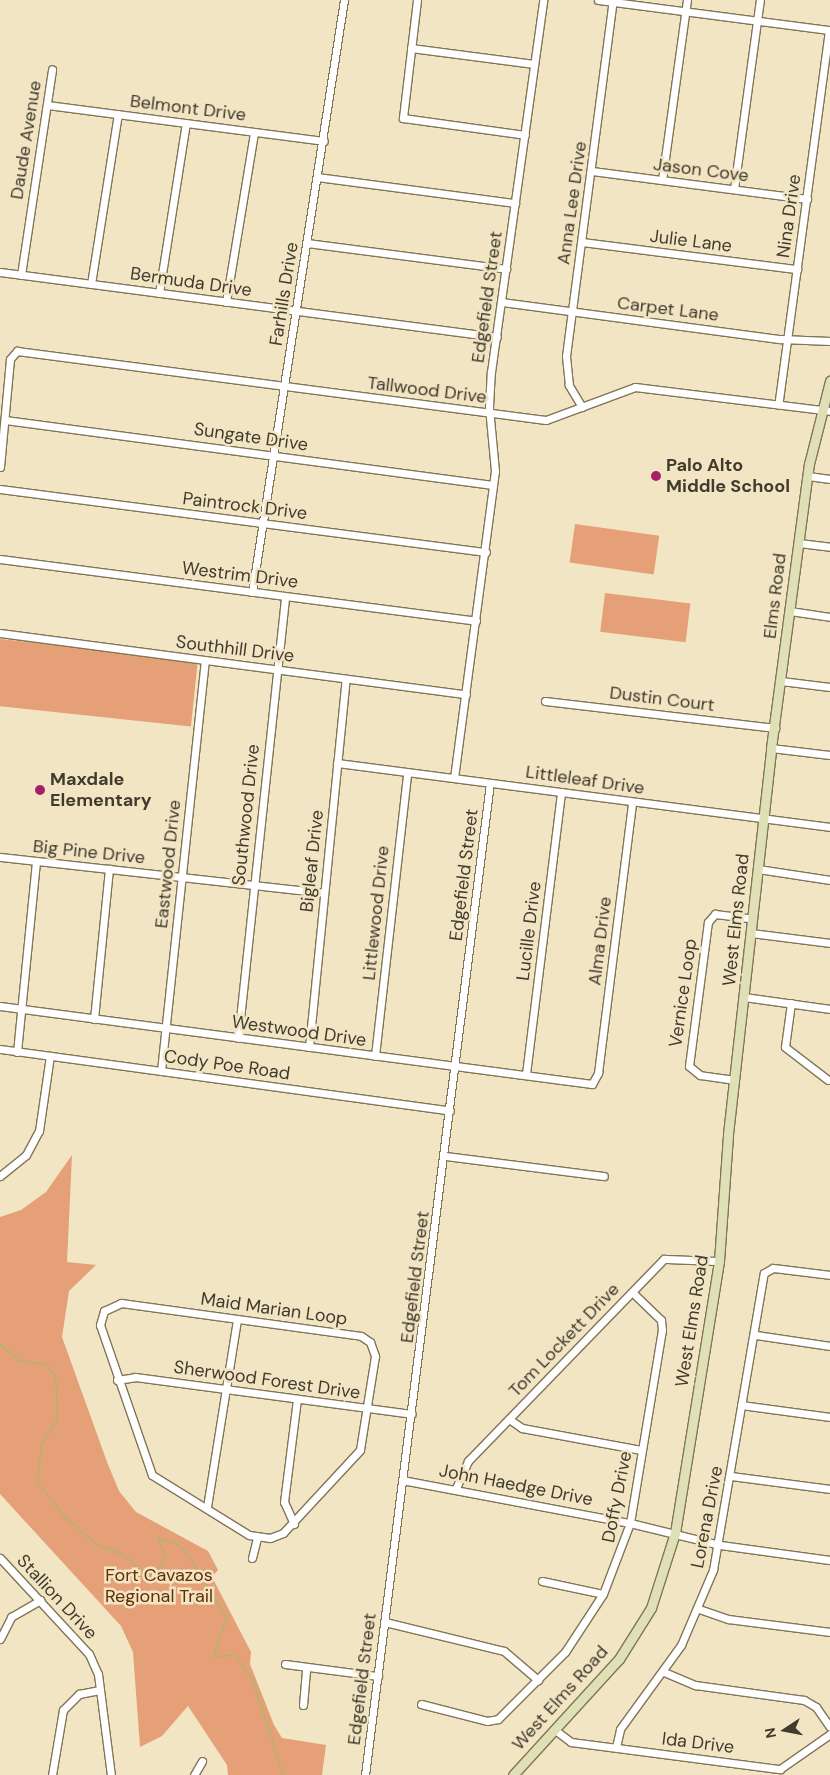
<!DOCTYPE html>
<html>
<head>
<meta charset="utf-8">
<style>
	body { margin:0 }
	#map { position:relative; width:830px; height:1775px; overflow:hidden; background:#f2e5c3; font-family:"DM Sans",sans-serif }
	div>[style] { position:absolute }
	.green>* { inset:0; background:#e5a077; transform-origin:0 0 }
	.stream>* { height:1px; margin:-0.5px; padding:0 0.5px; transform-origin:0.5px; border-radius:0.5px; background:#9bbe68 }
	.roads { filter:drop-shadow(1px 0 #817557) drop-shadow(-1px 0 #817557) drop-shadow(0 1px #817557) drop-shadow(0 -1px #817557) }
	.minor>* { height:7px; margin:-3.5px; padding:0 3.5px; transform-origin:3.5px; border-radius:3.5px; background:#fff }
	.major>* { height:9px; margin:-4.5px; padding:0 4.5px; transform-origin:4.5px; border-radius:4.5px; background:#e0e0b6 }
	.dots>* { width:14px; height:14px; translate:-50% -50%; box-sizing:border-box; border:2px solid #f2e5c3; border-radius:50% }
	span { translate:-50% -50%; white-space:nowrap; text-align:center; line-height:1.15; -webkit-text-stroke:5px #f2e5c3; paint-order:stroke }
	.street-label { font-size:18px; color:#403b2e }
	.poi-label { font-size:18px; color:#403b2e; font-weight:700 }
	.left { translate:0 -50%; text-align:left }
	.park-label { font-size:18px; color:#622e06 }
	.north { position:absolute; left:760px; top:1705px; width:50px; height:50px; -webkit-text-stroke:4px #f2e5c3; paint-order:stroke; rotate:259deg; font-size:14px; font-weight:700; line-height:20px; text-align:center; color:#403b2e }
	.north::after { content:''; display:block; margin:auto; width:18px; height:22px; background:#403b2e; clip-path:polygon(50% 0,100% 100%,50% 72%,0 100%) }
</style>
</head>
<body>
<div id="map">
	<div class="green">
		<i style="left:575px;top:524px;width:85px;height:39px;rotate:8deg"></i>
		<i style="left:605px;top:593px;width:86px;height:39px;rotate:7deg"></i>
		<i style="left:0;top:639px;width:199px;height:67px;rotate:6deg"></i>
		<i style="clip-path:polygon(72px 1155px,67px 1262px,96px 1265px,69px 1291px,62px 1337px,107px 1462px,119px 1491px,136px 1512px,208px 1551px,218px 1570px,212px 1577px,251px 1652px,250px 1664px,274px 1725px,282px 1738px,326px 1745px,322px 1775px,228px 1775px,227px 1765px,188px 1706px,162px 1736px,140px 1747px,133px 1652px,121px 1626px,0 1494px,0 1217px,21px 1210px,46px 1192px)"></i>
	</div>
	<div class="stream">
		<i style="left:0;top:1344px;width:25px;rotate:40deg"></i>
		<i style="left:19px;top:1360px;width:26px;rotate:9deg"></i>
		<i style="left:45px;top:1364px;width:15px;rotate:48deg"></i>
		<i style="left:55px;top:1375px;width:43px;rotate:87.3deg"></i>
		<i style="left:57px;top:1418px;width:31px;rotate:121deg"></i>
		<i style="left:41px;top:1445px;width:37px;rotate:96deg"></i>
		<i style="left:37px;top:1482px;width:45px;rotate:51.3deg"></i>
		<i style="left:65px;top:1517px;width:41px;rotate:41.1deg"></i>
		<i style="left:96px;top:1544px;width:30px;rotate:21deg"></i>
		<i style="left:124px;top:1555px;width:31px;rotate:42deg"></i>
		<i style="left:147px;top:1576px;width:7px;rotate:-16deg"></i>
		<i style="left:154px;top:1574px;width:21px;rotate:-59deg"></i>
		<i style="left:165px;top:1556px;width:19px;rotate:-111deg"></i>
		<i style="left:158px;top:1538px;width:16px;rotate:14deg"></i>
		<i style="left:174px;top:1542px;width:17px;rotate:40deg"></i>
		<i style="left:187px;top:1553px;width:75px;rotate:58.6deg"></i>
		<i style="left:226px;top:1617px;width:41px;rotate:108.4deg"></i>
		<i style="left:213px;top:1656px;width:22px;rotate:-3deg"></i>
		<i style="left:235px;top:1655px;width:29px;rotate:55deg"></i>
		<i style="left:252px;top:1679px;width:101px;rotate:72.1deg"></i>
	</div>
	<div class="roads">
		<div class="minor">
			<i style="left:417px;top:0;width:119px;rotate:96.8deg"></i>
			<i style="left:403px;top:118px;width:123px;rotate:7.9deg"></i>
			<i style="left:598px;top:0;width:233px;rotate:7.4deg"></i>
			<i style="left:829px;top:30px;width:378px;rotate:97.7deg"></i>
			<i style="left:411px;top:48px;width:124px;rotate:7.4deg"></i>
			<i style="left:47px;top:105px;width:279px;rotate:7.4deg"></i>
			<i style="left:592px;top:171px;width:217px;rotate:7.4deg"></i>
			<i style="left:317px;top:177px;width:200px;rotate:7.5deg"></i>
			<i style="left:662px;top:180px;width:182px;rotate:-82.1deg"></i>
			<i style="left:734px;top:189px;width:191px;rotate:-82.2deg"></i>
			<i style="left:582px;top:242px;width:217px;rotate:7.2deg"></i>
			<i style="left:307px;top:243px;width:201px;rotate:7.4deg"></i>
			<i style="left:0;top:272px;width:501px;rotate:7.45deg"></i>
			<i style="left:21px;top:275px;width:208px;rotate:-81.4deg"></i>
			<i style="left:91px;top:284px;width:172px;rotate:-81deg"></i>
			<i style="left:159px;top:293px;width:172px;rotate:-81deg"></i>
			<i style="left:226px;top:302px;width:172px;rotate:-80.6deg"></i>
			<i style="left:502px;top:302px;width:281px;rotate:7.6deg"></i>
			<i style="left:781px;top:339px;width:49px;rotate:2.3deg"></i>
			<i style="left:582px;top:407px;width:26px;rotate:-121deg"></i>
			<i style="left:569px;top:385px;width:29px;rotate:-96deg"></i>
			<i style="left:566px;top:356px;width:359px;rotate:-82.5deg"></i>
			<i style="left:5px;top:420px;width:492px;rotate:7.6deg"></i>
			<i style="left:0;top:467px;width:108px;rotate:-84.7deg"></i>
			<i style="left:10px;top:359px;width:11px;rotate:-49deg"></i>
			<i style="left:17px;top:351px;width:533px;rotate:7.43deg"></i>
			<i style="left:546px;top:420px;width:95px;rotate:-20.3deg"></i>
			<i style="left:635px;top:387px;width:196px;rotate:7deg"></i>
			<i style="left:808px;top:476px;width:22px;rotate:8deg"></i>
			<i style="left:0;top:489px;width:490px;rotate:7.4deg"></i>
			<i style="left:799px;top:543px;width:31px;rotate:7deg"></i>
			<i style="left:0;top:559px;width:480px;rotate:7.4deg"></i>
			<i style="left:252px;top:592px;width:599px;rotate:-81.17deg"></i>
			<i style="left:790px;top:611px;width:40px;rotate:8.5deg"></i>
			<i style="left:0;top:633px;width:470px;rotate:7.5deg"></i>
			<i style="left:781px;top:681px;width:49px;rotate:7deg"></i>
			<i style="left:545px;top:701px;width:232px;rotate:6.7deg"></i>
			<i style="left:771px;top:748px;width:59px;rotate:6.8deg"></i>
			<i style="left:337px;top:763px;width:497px;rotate:7.4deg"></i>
			<i style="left:454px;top:778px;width:310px;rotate:-82.4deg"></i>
			<i style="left:495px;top:471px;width:64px;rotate:-95.4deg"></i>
			<i style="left:489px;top:407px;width:35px;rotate:-87deg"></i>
			<i style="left:491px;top:372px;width:376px;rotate:-82deg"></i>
			<i style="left:0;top:857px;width:326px;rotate:6.3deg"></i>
			<i style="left:758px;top:869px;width:73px;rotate:8.7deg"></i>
			<i style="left:751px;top:933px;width:80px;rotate:7.2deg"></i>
			<i style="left:744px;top:997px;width:87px;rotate:7.9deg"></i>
			<i style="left:791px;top:1003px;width:44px;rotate:97.8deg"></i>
			<i style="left:785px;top:1047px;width:54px;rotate:37.5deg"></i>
			<i style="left:0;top:1006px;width:597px;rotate:7.51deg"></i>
			<i style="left:592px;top:1084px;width:13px;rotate:-61deg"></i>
			<i style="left:598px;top:1073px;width:273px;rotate:-82.8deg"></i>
			<i style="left:94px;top:1019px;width:151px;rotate:-84.3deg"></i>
			<i style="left:238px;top:1038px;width:444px;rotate:-83.9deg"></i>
			<i style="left:309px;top:1047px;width:370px;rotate:-84.3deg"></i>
			<i style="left:0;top:1049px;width:454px;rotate:7.8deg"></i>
			<i style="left:17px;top:1052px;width:192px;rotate:-84.3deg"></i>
			<i style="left:375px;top:1056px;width:285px;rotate:-83.5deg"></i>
			<i style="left:161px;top:1071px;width:413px;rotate:-83.9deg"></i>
			<i style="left:526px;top:1074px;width:284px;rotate:-82.9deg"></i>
			<i style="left:735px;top:1080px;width:35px;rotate:-172deg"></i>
			<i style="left:700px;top:1075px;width:14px;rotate:-141deg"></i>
			<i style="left:689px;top:1066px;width:145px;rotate:-82.5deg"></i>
			<i style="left:708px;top:922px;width:11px;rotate:-49deg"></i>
			<i style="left:715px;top:914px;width:38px;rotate:7deg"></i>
			<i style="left:445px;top:1156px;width:160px;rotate:7.2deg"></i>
			<i style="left:0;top:1176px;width:33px;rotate:-39deg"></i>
			<i style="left:26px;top:1155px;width:27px;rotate:-62deg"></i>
			<i style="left:39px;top:1131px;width:76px;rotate:-81.7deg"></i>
			<i style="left:121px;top:1303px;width:242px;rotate:7.8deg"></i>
			<i style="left:361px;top:1336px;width:11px;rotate:34deg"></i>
			<i style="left:370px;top:1342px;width:15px;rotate:70deg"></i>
			<i style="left:375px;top:1356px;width:95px;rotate:99.1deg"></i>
			<i style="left:360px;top:1450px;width:113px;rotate:132.9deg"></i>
			<i style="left:283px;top:1533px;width:14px;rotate:159deg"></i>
			<i style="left:270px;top:1538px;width:21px;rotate:-172deg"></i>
			<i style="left:249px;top:1535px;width:114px;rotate:-148.3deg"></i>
			<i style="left:152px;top:1475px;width:159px;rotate:-109.1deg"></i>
			<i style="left:100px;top:1325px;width:15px;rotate:-74deg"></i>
			<i style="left:104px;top:1311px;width:19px;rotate:-25deg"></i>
			<i style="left:756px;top:1335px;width:75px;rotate:8.5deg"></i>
			<i style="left:117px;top:1380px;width:18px;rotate:-9deg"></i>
			<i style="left:135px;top:1377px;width:279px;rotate:7.6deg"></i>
			<i style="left:741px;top:1405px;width:90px;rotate:7.7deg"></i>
			<i style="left:509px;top:1419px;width:16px;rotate:35deg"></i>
			<i style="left:522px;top:1428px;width:121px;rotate:10.5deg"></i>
			<i style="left:731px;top:1476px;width:100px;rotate:7.5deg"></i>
			<i style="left:402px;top:1480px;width:232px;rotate:10.7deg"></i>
			<i style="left:630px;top:1523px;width:93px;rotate:13.7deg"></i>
			<i style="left:720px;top:1545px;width:111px;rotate:7.8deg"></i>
			<i style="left:456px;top:1488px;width:30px;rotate:-66deg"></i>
			<i style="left:468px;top:1461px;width:281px;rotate:-45.9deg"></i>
			<i style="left:664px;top:1259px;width:55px;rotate:2.1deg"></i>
			<i style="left:207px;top:1507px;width:190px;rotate:-80.9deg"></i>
			<i style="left:294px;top:1524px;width:24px;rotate:-114deg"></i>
			<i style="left:284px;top:1502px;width:104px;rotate:-82.8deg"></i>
			<i style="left:0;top:1558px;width:131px;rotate:47.2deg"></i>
			<i style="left:89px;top:1654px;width:22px;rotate:66deg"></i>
			<i style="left:98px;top:1674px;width:102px;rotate:82.7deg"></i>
			<i style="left:252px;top:1558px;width:21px;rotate:-76deg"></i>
			<i style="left:542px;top:1581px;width:62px;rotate:12deg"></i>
			<i style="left:699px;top:1609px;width:31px;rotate:19deg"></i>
			<i style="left:728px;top:1619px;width:103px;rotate:7.3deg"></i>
			<i style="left:385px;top:1622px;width:122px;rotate:13.7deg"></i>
			<i style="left:504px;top:1651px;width:45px;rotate:40.5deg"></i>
			<i style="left:0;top:1639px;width:25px;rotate:-63deg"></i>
			<i style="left:11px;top:1617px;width:34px;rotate:-30deg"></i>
			<i style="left:285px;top:1664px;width:94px;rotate:7.4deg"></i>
			<i style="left:664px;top:1672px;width:34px;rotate:23deg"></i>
			<i style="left:695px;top:1685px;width:110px;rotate:7.8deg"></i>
			<i style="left:804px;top:1700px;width:14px;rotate:30deg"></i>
			<i style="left:816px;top:1707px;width:24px;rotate:55deg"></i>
			<i style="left:421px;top:1704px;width:68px;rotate:14.4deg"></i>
			<i style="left:487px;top:1721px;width:11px;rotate:-10deg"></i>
			<i style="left:498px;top:1719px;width:95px;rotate:-45deg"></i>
			<i style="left:565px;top:1652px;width:69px;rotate:-56.8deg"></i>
			<i style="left:603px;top:1594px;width:76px;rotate:-69.2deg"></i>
			<i style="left:630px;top:1523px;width:196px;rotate:-80.6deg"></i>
			<i style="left:662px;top:1330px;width:10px;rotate:-96deg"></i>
			<i style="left:661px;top:1320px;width:40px;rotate:-136deg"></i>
			<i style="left:303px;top:1705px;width:38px;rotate:-85deg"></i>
			<i style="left:555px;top:1730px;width:20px;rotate:37deg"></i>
			<i style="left:571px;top:1742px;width:211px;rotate:7.4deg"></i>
			<i style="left:780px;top:1769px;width:61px;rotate:-35deg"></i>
			<i style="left:616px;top:1747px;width:18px;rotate:-77deg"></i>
			<i style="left:620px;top:1729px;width:104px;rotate:-54deg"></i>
			<i style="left:681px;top:1645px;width:82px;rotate:-66.9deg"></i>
			<i style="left:713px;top:1570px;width:301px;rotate:-80.3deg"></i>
			<i style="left:764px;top:1273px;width:10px;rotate:-29deg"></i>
			<i style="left:773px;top:1268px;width:57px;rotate:7deg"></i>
			<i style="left:52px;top:1775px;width:66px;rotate:-80.4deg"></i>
			<i style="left:63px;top:1710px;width:23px;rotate:-45deg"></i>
			<i style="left:79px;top:1694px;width:21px;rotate:-11deg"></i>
			<i style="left:194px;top:1775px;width:16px;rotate:-60deg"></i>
			<i style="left:365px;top:1775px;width:1000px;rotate:-82.82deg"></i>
		</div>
		<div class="major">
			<i style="left:513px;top:1775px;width:157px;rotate:-47.6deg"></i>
			<i style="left:619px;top:1659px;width:60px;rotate:-57.9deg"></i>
			<i style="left:651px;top:1608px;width:79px;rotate:-72.3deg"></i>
			<i style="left:675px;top:1533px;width:276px;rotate:-80.8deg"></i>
			<i style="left:719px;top:1261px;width:127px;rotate:-85.9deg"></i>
			<i style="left:728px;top:1134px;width:388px;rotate:-83.6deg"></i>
			<i style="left:771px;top:748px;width:287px;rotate:-82.4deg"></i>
			<i style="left:809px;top:464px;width:86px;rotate:-75.8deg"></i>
		</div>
	</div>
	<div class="dots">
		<i style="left:656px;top:476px;background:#a72067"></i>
		<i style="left:40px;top:790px;background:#a72067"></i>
	</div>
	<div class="street-label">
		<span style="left:188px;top:108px;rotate:7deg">Belmont Drive</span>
		<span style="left:26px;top:140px;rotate:-81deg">Daude Avenue</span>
		<span style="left:701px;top:170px;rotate:7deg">Jason Cove</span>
		<span style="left:572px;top:203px;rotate:-82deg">Anna Lee Drive</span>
		<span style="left:789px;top:216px;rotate:-82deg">Nina Drive</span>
		<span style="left:691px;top:241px;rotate:7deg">Julie Lane</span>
		<span style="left:191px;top:282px;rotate:8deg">Bermuda Drive</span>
		<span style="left:284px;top:294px;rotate:-81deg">Farhills Drive</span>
		<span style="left:487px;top:297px;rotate:-82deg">Edgefield Street</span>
		<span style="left:668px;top:309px;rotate:7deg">Carpet Lane</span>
		<span style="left:427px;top:390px;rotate:7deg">Tallwood Drive</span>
		<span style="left:251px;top:437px;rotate:8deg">Sungate Drive</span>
		<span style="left:245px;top:506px;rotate:7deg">Paintrock Drive</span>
		<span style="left:240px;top:575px;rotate:7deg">Westrim Drive</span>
		<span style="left:775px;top:596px;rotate:-83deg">Elms Road</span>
		<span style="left:235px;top:649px;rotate:7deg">Southhill Drive</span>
		<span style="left:662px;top:699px;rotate:7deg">Dustin Court</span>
		<span style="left:585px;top:780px;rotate:8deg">Littleleaf Drive</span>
		<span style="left:246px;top:815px;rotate:-84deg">Southwood Drive</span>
		<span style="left:89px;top:852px;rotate:6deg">Big Pine Drive</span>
		<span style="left:312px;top:861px;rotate:-84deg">Bigleaf Drive</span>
		<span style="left:168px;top:864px;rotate:-84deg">Eastwood Drive</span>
		<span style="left:464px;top:875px;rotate:-83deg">Edgefield Street</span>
		<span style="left:376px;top:913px;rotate:-84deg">Littlewood Drive</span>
		<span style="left:736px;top:920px;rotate:-84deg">West Elms Road</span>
		<span style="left:529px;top:931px;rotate:-83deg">Lucille Drive</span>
		<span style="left:600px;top:941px;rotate:-83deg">Alma Drive</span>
		<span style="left:683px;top:993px;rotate:-82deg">Vernice Loop</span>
		<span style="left:299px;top:1031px;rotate:8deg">Westwood Drive</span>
		<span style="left:227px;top:1065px;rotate:8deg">Cody Poe Road</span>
		<span style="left:415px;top:1277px;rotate:-83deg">Edgefield Street</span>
		<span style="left:274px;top:1309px;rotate:8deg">Maid Marian Loop</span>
		<span style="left:692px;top:1321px;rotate:-81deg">West Elms Road</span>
		<span style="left:564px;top:1340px;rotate:-46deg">Tom Lockett Drive</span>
		<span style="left:267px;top:1380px;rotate:8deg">Sherwood Forest Drive</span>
		<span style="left:516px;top:1485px;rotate:11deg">John Haedge Drive</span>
		<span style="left:617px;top:1497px;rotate:-79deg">Doffy Drive</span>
		<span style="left:707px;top:1517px;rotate:-79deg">Lorena Drive</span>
		<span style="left:57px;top:1597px;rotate:47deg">Stallion Drive</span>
		<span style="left:362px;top:1679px;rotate:-83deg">Edgefield Street</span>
		<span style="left:560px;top:1698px;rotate:-48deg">West Elms Road</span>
		<span style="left:698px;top:1743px;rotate:7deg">Ida Drive</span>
	</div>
	<div class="poi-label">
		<span class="left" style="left:666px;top:476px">Palo Alto<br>Middle School</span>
		<span class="left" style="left:50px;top:790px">Maxdale<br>Elementary</span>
	</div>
	<div class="park-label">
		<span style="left:159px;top:1586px">Fort Cavazos<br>Regional Trail</span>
	</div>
	<div class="north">N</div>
</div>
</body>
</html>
